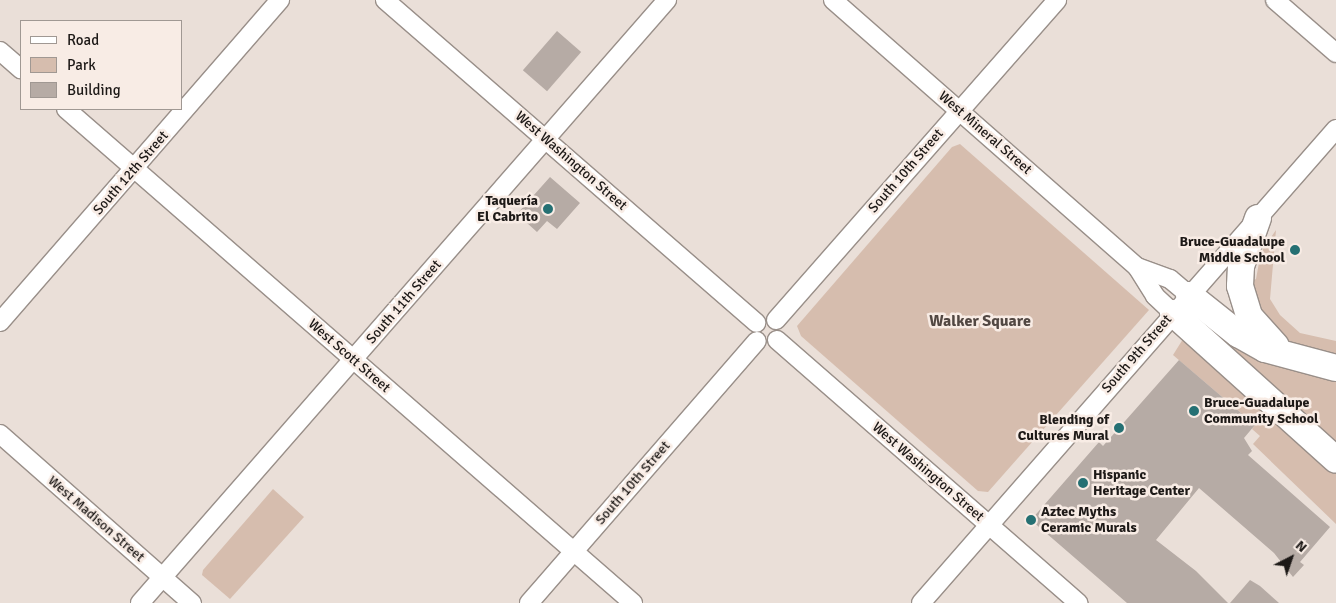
<!DOCTYPE html>
<html>
<head>
<meta charset="utf-8">
<style>
	body { margin:0 }
	#map { position:relative; width:1336px; height:603px; overflow:hidden; background:#eadfd8; font-family:Signika,sans-serif }
	div>[style] { position:absolute }
	.green>* { inset:0; background:#d6bdae }
	.building>* { inset:0; background:#b6aba5; transform-origin:0 0 }
	.roads { filter:drop-shadow(1px 0 #998f89) drop-shadow(-1px 0 #998f89) drop-shadow(0 1px #998f89) drop-shadow(0 -1px #998f89) }
	.minor>* { height:18px; margin:-9px; padding:0 9px; transform-origin:9px; border-radius:9px; background:#fff }
	.highway>* { height:26px; margin:-13px; padding:0 13px; transform-origin:13px; border-radius:13px; background:#fff }
	.dots>* { width:14px; height:14px; translate:-50% -50%; box-sizing:border-box; border:2px solid #f8ece5; border-radius:50% }
	span { translate:-50% -50%; white-space:nowrap; text-align:center; line-height:1.15; -webkit-text-stroke:5px #f8ece5; paint-order:stroke }
	.street-label { font-size:14px; color:#1d1917 }
	.poi-label { font-size:14px; color:#1d1917; font-weight:700 }
	.right { translate:-100% -50%; text-align:right }
	.left { translate:0 -50%; text-align:left }
	.quarter-label { font-size:16px; color:#524843; font-weight:700 }
	.legend { position:absolute; left:20px; top:20px; width:162px; height:90px; box-sizing:border-box; background:#f8ece5; border:1px solid #a09893; margin:0; padding:6px 9px; list-style:none; font-size:15px; color:#1d1917 }
	.legend li { display:flex; align-items:center; gap:10px; height:25px }
	.legend b { width:25px; border:1px solid #a09893 }
	.north { position:absolute; left:1266px; top:533px; width:50px; height:50px; -webkit-text-stroke:4px #f8ece5; paint-order:stroke; rotate:41deg; font-size:14px; font-weight:700; line-height:20px; text-align:center; color:#1d1917 }
	.north::after { content:''; display:block; margin:auto; width:18px; height:22px; background:#1d1917; clip-path:polygon(50% 0,100% 100%,50% 72%,0 100%) }
</style>
</head>
<body>
<div id="map">
	<div class="green">
		<i style="clip-path:polygon(960px 144px,1149px 310px,988px 492px,978px 491px,801px 336px,797px 326px,952px 147px)"></i>
		<i style="clip-path:polygon(1276px 230px,1270px 299px,1280px 315px,1300px 333px,1336px 341px,1336px 358px,1287px 344px,1262px 321px,1248px 283px,1256px 279px,1261px 252px)"></i>
		<i style="clip-path:polygon(1222px 335px,1336px 377px,1336px 450px,1219px 339px)"></i>
		<i style="clip-path:polygon(1183px 339px,1336px 471px,1336px 524px,1253px 444px,1260px 436px,1252px 429px,1255px 425px,1173px 355px)"></i>
		<i style="clip-path:polygon(273px 489px,304px 517px,230px 599px,202px 575px,203px 570px)"></i>
	</div>
	<div class="building">
		<i style="left:557px;top:31px;width:32px;height:52px;rotate:41deg"></i>
		<i style="clip-path:polygon(550px 177px,580px 203px,557px 229px,547px 221px,537px 232px,517px 214px)"></i>
		<i style="clip-path:polygon(1179px 360px,1255px 425px,1244px 438px,1252px 451px,1248px 455px,1330px 527px,1300px 562px,1304px 565px,1293px 577px,1274px 553px,1199px 488px,1156px 540px,1196px 571px,1228px 603px,1127px 603px,1031px 520px,1099px 442px,1103px 446px)"></i>
		<i style="clip-path:polygon(1250px 580px,1260px 586px,1279px 603px,1230px 603px)"></i>
	</div>
	<div class="roads">
		<div class="minor">
			<i style="left:385px;top:0;width:492px;rotate:41deg"></i>
			<i style="left:833px;top:0;width:405px;rotate:41.3deg"></i>
			<i style="left:1137px;top:267px;width:34px;rotate:58deg"></i>
			<i style="left:1155px;top:296px;width:25px;rotate:43deg"></i>
			<i style="left:1275px;top:0;width:81px;rotate:41deg"></i>
			<i style="left:0;top:51px;width:28px;rotate:41deg"></i>
			<i style="left:66px;top:109px;width:752px;rotate:41.06deg"></i>
			<i style="left:1137px;top:267px;width:35px;rotate:20deg"></i>
			<i style="left:1170px;top:279px;width:25px;rotate:40deg"></i>
			<i style="left:776px;top:320px;width:426px;rotate:-48.7deg"></i>
			<i style="left:0;top:322px;width:427px;rotate:-49deg"></i>
			<i style="left:777px;top:340px;width:400px;rotate:41.1deg"></i>
			<i style="left:0;top:434px;width:256px;rotate:41.4deg"></i>
			<i style="left:140px;top:603px;width:801px;rotate:-48.85deg"></i>
			<i style="left:529px;top:603px;width:347px;rotate:-49deg"></i>
			<i style="left:921px;top:603px;width:630px;rotate:-48.8deg"></i>
		</div>
		<div class="highway">
			<i style="left:1258px;top:218px;width:51px;rotate:109.5deg"></i>
			<i style="left:1241px;top:266px;width:20px;rotate:93deg"></i>
			<i style="left:1240px;top:286px;width:31px;rotate:73deg"></i>
			<i style="left:1249px;top:316px;width:40px;rotate:48deg"></i>
			<i style="left:1189px;top:295px;width:63px;rotate:38.5deg"></i>
			<i style="left:1238px;top:334px;width:31px;rotate:29deg"></i>
			<i style="left:1265px;top:349px;width:73px;rotate:15deg"></i>
			<i style="left:1173px;top:313px;width:219px;rotate:42deg"></i>
		</div>
	</div>
	<div class="dots">
		<i style="left:548px;top:209px;background:#257073"></i>
		<i style="left:1295px;top:250px;background:#257073"></i>
		<i style="left:1194px;top:411px;background:#257073"></i>
		<i style="left:1119px;top:428px;background:#257073"></i>
		<i style="left:1083px;top:483px;background:#257073"></i>
		<i style="left:1031px;top:520px;background:#257073"></i>
	</div>
	<div class="street-label">
		<span style="left:985px;top:133px;rotate:41deg">West Mineral Street</span>
		<span style="left:571px;top:161px;rotate:41deg">West Washington Street</span>
		<span style="left:906px;top:171px;rotate:-49deg">South 10th Street</span>
		<span style="left:131px;top:173px;rotate:-49deg">South 12th Street</span>
		<span style="left:404px;top:302px;rotate:-49deg">South 11th Street</span>
		<span style="left:1137px;top:354px;rotate:-49deg">South 9th Street</span>
		<span style="left:349px;top:356px;rotate:41deg">West Scott Street</span>
		<span style="left:928px;top:472px;rotate:41deg">West Washington Street</span>
		<span style="left:633px;top:483px;rotate:-49deg">South 10th Street</span>
		<span style="left:96px;top:519px;rotate:41deg">West Madison Street</span>
	</div>
	<div class="poi-label">
		<span class="right" style="left:538px;top:209px">Taquería<br>El Cabrito</span>
		<span class="right" style="left:1285px;top:250px">Bruce-Guadalupe<br>Middle School</span>
		<span class="left" style="left:1204px;top:411px">Bruce-Guadalupe<br>Community School</span>
		<span class="right" style="left:1109px;top:428px">Blending of<br>Cultures Mural</span>
		<span class="left" style="left:1093px;top:483px">Hispanic<br>Heritage Center</span>
		<span class="left" style="left:1041px;top:520px">Aztec Myths<br>Ceramic Murals</span>
	</div>
	<div class="quarter-label">
		<span style="left:980px;top:321px">Walker Square</span>
	</div>
	<ul class="legend">
	<li><b style="height:6px;background:#fff"></b>Road</li>
	<li><b style="height:14px;background:#d6bdae"></b>Park</li>
	<li><b style="height:14px;background:#b6aba5"></b>Building</li>
	</ul>
	<div class="north">N</div>
</div>
</body>
</html>
